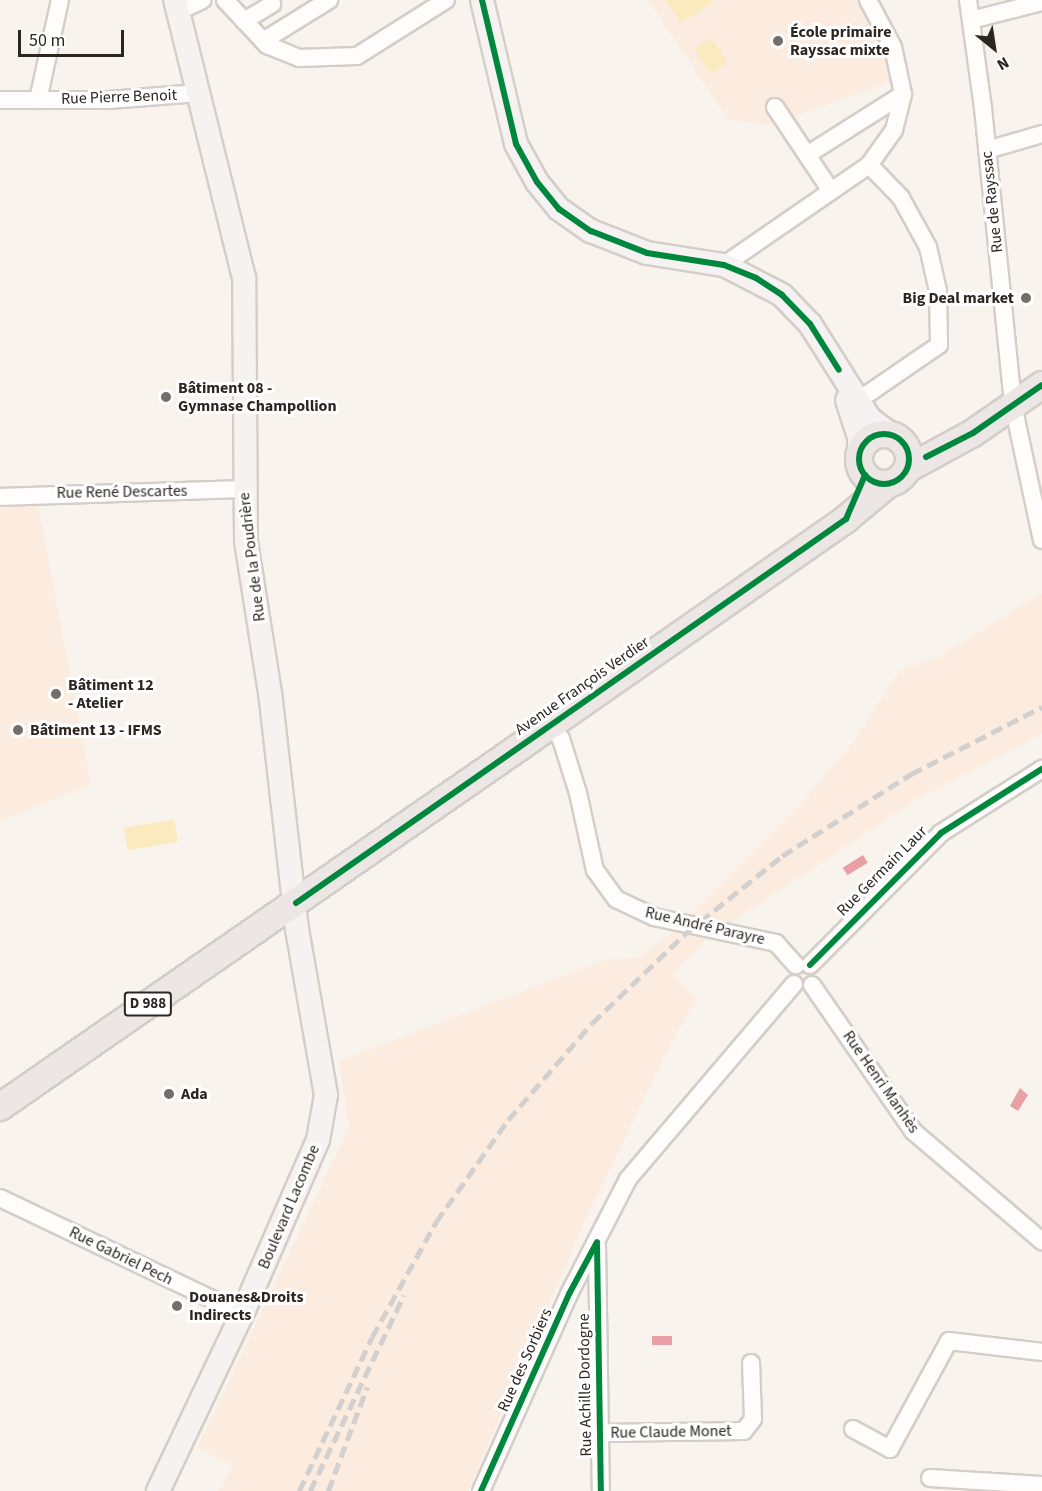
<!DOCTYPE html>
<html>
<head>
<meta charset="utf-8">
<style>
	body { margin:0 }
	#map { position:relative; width:1042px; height:1491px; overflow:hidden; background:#f9f3ee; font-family:"Source Sans 3",sans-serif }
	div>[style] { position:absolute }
	.built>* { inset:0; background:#fcebdf }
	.green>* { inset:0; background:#faeabe; transform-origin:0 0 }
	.water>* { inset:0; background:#e9a0a4; transform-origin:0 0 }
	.roads { filter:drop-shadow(2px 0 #d4cec9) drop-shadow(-2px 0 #d4cec9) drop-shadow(0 2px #d4cec9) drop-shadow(0 -2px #d4cec9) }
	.street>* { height:16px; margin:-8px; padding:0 8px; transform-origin:8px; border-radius:8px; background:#fefdfc }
	.secondary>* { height:22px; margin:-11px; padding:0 11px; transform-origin:11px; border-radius:11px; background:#f6f2f1 }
	.primary>* { height:26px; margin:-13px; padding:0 13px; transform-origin:13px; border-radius:13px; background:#ece7e5 }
	.primary>.ring { margin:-13px; padding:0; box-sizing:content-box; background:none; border:26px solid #ece7e5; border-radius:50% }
	.rail>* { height:4.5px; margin-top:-2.25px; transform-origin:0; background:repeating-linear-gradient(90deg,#d2d0cf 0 12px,transparent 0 18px) }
	.cycleway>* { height:6px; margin:-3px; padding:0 3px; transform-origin:3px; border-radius:3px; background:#00873e }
	.cycleway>.ring { margin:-3px; padding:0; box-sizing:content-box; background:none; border:6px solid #00873e; border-radius:50% }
	.dots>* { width:16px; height:16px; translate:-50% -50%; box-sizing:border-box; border:3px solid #fff; border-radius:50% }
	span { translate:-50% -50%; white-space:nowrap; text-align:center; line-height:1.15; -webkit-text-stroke:6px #fff; paint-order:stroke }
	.shield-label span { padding:2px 4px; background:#fff; border:2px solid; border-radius:4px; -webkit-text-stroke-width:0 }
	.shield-label { font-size:15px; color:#2c2520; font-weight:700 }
	.poi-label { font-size:16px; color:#2c2520; font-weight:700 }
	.left { translate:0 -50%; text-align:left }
	.right { translate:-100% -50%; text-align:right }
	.street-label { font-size:16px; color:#2c2520 }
	.north { position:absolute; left:964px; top:18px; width:60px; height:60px; -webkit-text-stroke:4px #fff; paint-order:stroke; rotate:150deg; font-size:16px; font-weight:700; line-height:24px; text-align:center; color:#2c2520 }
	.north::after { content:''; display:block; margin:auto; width:21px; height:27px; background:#2c2520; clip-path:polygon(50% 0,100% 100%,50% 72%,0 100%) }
	.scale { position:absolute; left:18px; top:30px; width:106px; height:27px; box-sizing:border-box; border:3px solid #2c2520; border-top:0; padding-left:8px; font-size:18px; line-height:21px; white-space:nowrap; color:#2c2520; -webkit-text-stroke:4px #fff; paint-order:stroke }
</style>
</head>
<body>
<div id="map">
	<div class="built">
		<i style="clip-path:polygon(648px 0,868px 0,892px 81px,769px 125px,728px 119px)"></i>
		<i style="clip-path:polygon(38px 505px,91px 784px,0 821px,0 508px)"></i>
		<i style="clip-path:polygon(1042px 593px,1042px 734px,914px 801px,725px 926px,687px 917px,804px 800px,855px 740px,899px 671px,937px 658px)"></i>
		<i style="clip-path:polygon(676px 931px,707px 938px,673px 974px,696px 1000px,672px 1041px,583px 1225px,468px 1491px,219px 1491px,233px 1465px,197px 1448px,349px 1127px,339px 1061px,606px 960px,637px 958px)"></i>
	</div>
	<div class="green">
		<i style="clip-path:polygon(666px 0,715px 0,681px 23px)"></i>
		<i style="left:711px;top:38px;width:29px;height:20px;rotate:56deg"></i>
		<i style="left:174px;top:819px;width:23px;height:51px;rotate:80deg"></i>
	</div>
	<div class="water">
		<i style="left:863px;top:855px;width:9px;height:24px;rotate:58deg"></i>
		<i style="clip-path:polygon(1020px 1088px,1028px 1095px,1018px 1111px,1010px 1106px)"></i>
		<i style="left:652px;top:1336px;width:20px;height:9px"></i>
	</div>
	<div class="roads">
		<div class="street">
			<i style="left:225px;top:0;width:62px;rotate:47deg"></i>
			<i style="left:267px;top:45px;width:35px;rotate:22deg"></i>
			<i style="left:299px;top:58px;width:58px;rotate:-2deg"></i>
			<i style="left:357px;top:56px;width:105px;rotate:-32.2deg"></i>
			<i style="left:868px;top:0;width:53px;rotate:62deg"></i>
			<i style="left:893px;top:47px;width:48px;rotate:78deg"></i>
			<i style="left:903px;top:94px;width:37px;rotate:104deg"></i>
			<i style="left:894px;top:130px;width:43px;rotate:125.5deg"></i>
			<i style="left:968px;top:0;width:109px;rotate:82.1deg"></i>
			<i style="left:983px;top:108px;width:299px;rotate:84.2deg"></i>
			<i style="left:1013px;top:405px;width:138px;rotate:77.9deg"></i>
			<i style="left:179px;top:11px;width:26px;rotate:-25deg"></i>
			<i style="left:971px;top:20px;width:73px;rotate:-14.2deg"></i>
			<i style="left:244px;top:21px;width:33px;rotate:-31deg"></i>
			<i style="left:263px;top:41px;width:78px;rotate:-31.8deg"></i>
			<i style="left:0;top:100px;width:109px"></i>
			<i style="left:109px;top:100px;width:90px;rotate:-4.4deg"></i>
			<i style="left:38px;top:100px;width:102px;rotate:-77.6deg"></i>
			<i style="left:775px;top:107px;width:101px;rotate:56.3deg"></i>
			<i style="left:987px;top:150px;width:57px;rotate:-16.2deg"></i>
			<i style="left:807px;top:155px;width:114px;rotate:-32.4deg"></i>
			<i style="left:724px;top:265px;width:176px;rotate:-34.6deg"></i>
			<i style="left:869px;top:165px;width:17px;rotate:45deg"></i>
			<i style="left:881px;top:177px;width:29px;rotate:46deg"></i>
			<i style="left:901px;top:198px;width:56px;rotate:61.1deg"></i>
			<i style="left:928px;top:247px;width:45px;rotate:77.2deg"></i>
			<i style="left:938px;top:291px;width:54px;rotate:88.9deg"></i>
			<i style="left:939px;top:345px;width:97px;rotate:145.5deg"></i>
			<i style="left:0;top:497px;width:243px;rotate:-1.9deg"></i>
			<i style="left:551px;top:725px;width:17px;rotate:54deg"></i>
			<i style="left:561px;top:739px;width:57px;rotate:72.5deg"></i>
			<i style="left:578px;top:793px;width:79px;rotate:77.6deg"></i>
			<i style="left:595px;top:870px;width:36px;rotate:54deg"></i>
			<i style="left:616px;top:899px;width:42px;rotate:25.3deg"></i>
			<i style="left:654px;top:917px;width:125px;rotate:12deg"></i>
			<i style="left:776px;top:943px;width:30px;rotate:48deg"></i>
			<i style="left:810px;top:965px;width:186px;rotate:-45.2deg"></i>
			<i style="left:941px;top:833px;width:120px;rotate:-32.4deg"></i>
			<i style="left:812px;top:985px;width:178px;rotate:55.3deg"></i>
			<i style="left:913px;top:1131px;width:170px;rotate:40.5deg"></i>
			<i style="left:0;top:1198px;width:246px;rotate:25.5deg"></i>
			<i style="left:222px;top:1304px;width:23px;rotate:15deg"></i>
			<i style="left:597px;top:1246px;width:245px;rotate:89.1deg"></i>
			<i style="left:853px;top:1429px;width:42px;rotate:28.4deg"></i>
			<i style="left:890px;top:1449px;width:123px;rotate:-61.4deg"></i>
			<i style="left:949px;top:1341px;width:94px;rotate:6.7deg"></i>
			<i style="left:599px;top:1433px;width:145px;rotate:-0.8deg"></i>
			<i style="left:744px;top:1431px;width:15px;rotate:-53deg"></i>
			<i style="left:753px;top:1419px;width:56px;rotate:-92deg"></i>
			<i style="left:930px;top:1478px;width:112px;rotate:3.6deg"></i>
			<i style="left:481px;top:1491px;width:216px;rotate:-65.9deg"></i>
			<i style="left:569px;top:1294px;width:129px;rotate:-62.8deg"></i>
			<i style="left:628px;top:1179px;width:256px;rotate:-49.6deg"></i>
		</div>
		<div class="secondary">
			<i style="left:482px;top:0;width:148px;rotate:76.7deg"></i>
			<i style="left:516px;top:144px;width:43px;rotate:61.1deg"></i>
			<i style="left:537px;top:182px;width:35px;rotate:51deg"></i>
			<i style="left:559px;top:209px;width:39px;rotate:35deg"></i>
			<i style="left:591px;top:231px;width:60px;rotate:21.4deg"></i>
			<i style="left:647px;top:253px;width:78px;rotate:8.9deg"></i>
			<i style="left:724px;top:265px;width:65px;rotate:27.3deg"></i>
			<i style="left:782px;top:295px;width:40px;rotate:46deg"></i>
			<i style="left:810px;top:324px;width:112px;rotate:57.7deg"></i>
			<i style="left:870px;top:419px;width:29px;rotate:36deg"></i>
			<i style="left:847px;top:400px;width:39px;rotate:72deg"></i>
			<i style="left:859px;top:437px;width:17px;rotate:90deg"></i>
			<i style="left:158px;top:1491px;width:200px;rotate:-64.6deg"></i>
			<i style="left:244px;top:1310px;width:185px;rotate:-66.5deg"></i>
			<i style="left:318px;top:1140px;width:46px;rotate:-79.9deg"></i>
			<i style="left:326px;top:1095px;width:169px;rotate:-99.9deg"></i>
			<i style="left:297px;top:929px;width:238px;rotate:-96.5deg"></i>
			<i style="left:270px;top:693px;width:154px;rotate:-99deg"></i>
			<i style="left:246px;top:541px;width:263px;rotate:-90.4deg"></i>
			<i style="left:244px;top:278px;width:286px;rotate:-103.9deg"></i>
		</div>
		<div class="primary">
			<i class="ring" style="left:859px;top:434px;width:24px;height:24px"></i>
			<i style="left:907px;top:469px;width:75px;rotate:-28.6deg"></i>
			<i style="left:973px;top:433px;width:84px;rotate:-34.8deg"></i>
			<i style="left:0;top:1107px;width:646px;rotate:-34.72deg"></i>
			<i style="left:531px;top:739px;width:384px;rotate:-34.9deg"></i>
			<i style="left:846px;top:519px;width:55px;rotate:-39.8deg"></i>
		</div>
	</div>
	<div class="rail">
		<i style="left:299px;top:1491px;width:170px;rotate:-64.6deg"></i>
		<i style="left:372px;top:1337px;width:132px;rotate:-60.9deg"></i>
		<i style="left:436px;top:1222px;width:125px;rotate:-54.8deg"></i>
		<i style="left:508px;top:1120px;width:128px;rotate:-49.1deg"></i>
		<i style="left:592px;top:1023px;width:130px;rotate:-43.8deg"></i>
		<i style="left:686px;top:933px;width:123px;rotate:-38.7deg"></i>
		<i style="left:782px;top:856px;width:153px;rotate:-32.4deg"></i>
		<i style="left:911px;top:774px;width:147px;rotate:-27.1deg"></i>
		<i style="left:310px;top:1491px;width:217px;rotate:-64.4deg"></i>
		<i style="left:328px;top:1491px;width:111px;rotate:-69.4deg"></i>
	</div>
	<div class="cycleway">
		<i style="left:482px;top:0;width:148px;rotate:76.7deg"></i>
		<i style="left:516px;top:144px;width:43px;rotate:61.1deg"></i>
		<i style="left:537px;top:182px;width:35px;rotate:51deg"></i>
		<i style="left:559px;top:209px;width:39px;rotate:35deg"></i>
		<i style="left:591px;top:231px;width:60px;rotate:21.4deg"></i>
		<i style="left:647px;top:253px;width:78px;rotate:8.9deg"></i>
		<i style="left:724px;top:265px;width:35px;rotate:22deg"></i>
		<i style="left:756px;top:278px;width:31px;rotate:33deg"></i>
		<i style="left:782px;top:295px;width:40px;rotate:46deg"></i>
		<i style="left:810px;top:324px;width:54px;rotate:57.8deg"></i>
		<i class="ring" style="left:859px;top:434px;width:44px;height:44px"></i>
		<i style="left:926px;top:457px;width:53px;rotate:-27.1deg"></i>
		<i style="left:973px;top:433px;width:84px;rotate:-34.8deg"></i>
		<i style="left:296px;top:903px;width:671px;rotate:-34.92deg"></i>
		<i style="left:846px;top:519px;width:48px;rotate:-66.6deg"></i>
		<i style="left:810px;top:965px;width:186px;rotate:-45.2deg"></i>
		<i style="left:941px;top:833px;width:120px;rotate:-32.4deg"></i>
		<i style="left:597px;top:1245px;width:246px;rotate:89.1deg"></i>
		<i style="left:481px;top:1491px;width:216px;rotate:-65.9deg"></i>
		<i style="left:569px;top:1294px;width:59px;rotate:-61.7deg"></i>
	</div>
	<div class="dots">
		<i style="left:778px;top:41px;background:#746d68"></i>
		<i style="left:1026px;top:298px;background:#746d68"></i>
		<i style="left:166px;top:397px;background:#746d68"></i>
		<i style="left:56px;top:694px;background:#746d68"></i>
		<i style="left:18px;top:730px;background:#746d68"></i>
		<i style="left:169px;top:1094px;background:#746d68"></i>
		<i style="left:177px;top:1306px;background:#746d68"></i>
	</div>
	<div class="shield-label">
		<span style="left:148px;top:1004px">D 988</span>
	</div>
	<div class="poi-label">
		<span class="left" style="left:790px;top:41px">École primaire<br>Rayssac mixte</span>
		<span class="right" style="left:1014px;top:298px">Big Deal market</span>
		<span class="left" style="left:178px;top:397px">Bâtiment 08 -<br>Gymnase Champollion</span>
		<span class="left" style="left:68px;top:694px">Bâtiment 12<br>- Atelier</span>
		<span class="left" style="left:30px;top:730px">Bâtiment 13 - IFMS</span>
		<span class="left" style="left:181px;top:1094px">Ada</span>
		<span class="left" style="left:189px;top:1306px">Douanes&amp;Droits<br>Indirects</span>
	</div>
	<div class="street-label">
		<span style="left:119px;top:97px;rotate:-2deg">Rue Pierre Benoit</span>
		<span style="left:992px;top:202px;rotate:-96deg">Rue de Rayssac</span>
		<span style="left:122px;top:492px;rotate:-1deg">Rue René Descartes</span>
		<span style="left:252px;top:557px;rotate:-97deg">Rue de la Poudrière</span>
		<span style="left:582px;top:686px;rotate:-35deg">Avenue François Verdier</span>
		<span style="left:882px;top:871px;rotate:-45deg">Rue Germain Laur</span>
		<span style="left:705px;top:926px;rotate:13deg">Rue André Parayre</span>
		<span style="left:881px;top:1082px;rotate:55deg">Rue Henri Manhès</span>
		<span style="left:289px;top:1207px;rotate:-67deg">Boulevard Lacombe</span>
		<span style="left:121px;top:1256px;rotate:26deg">Rue Gabriel Pech</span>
		<span style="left:525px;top:1360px;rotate:-66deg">Rue des Sorbiers</span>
		<span style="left:585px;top:1385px;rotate:-91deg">Rue Achille Dordogne</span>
		<span style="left:671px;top:1432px;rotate:-1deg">Rue Claude Monet</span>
	</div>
	<div class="north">N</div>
	<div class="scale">50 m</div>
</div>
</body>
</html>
